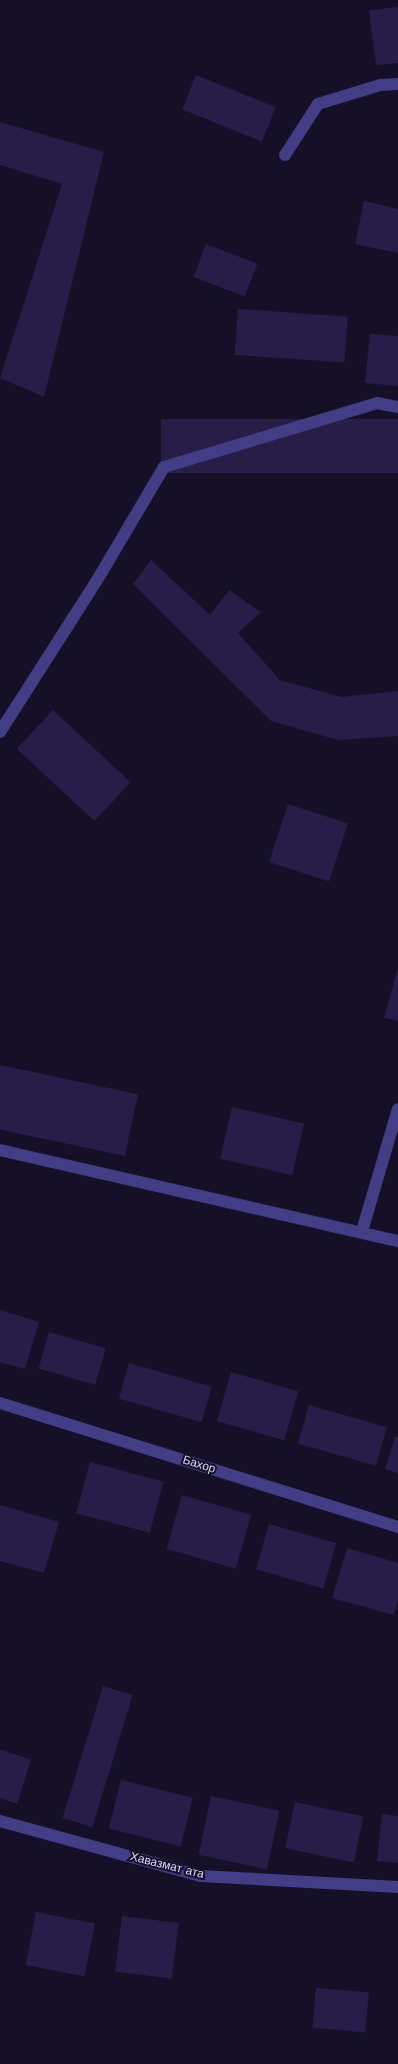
<!DOCTYPE html>
<html>
<head>
<meta charset="utf-8">
<style>
	body { margin:0 }
	#map { position:relative; width:398px; height:2064px; overflow:hidden; background:#151028; font-family:"Work Sans",sans-serif }
	div>[style] { position:absolute }
	.building>* { inset:0; background:#271d48; transform-origin:0 0 }
	.street>* { height:12px; margin:-6px; padding:0 6px; transform-origin:6px; border-radius:6px; background:#423d85 }
	span { translate:-50% -50%; white-space:nowrap; text-align:center; line-height:1.15; -webkit-text-stroke:4px #151028; paint-order:stroke }
	.street-label { font-size:12px; color:#ded8fe }
</style>
</head>
<body>
<div id="map">
	<div class="building">
		<i style="clip-path:polygon(398px 7px,398px 63px,376px 65px,369px 10px)"></i>
		<i style="left:196px;top:75px;width:86px;height:37px;rotate:22deg"></i>
		<i style="clip-path:polygon(0 122px,104px 152px,44px 397px,0 378px,62px 184px,0 165px)"></i>
		<i style="clip-path:polygon(364px 201px,398px 209px,398px 253px,355px 244px)"></i>
		<i style="left:206px;top:244px;width:55px;height:35px;rotate:21deg"></i>
		<i style="left:238px;top:309px;width:110px;height:46px;rotate:4deg"></i>
		<i style="clip-path:polygon(370px 334px,398px 336px,398px 386px,365px 383px)"></i>
		<i style="left:398px;top:419px;width:54px;height:237px;rotate:90deg"></i>
		<i style="clip-path:polygon(151px 560px,210px 615px,229px 590px,261px 612px,238px 633px,280px 680px,341px 697px,398px 691px,398px 736px,338px 740px,271px 721px,133px 584px)"></i>
		<i style="left:53px;top:710px;width:106px;height:53px;rotate:43deg"></i>
		<i style="left:288px;top:804px;width:63px;height:61px;rotate:18deg"></i>
		<i style="clip-path:polygon(397px 971px,398px 971px,398px 1021px,384px 1018px)"></i>
		<i style="left:0;top:1065px;width:141px;height:63px;rotate:12deg"></i>
		<i style="left:232px;top:1107px;width:74px;height:53px;rotate:13deg"></i>
		<i style="clip-path:polygon(0 1310px,39px 1322px,25px 1369px,0 1362px)"></i>
		<i style="left:49px;top:1332px;width:59px;height:38px;rotate:16deg"></i>
		<i style="left:129px;top:1363px;width:86px;height:37px;rotate:16deg"></i>
		<i style="left:231px;top:1372px;width:70px;height:51px;rotate:16deg"></i>
		<i style="left:309px;top:1405px;width:81px;height:40px;rotate:16deg"></i>
		<i style="clip-path:polygon(395px 1437px,398px 1437px,398px 1473px,385px 1469px)"></i>
		<i style="left:90px;top:1462px;width:76px;height:53px;rotate:15deg"></i>
		<i style="left:182px;top:1495px;width:72px;height:56px;rotate:16deg"></i>
		<i style="clip-path:polygon(0 1505px,59px 1522px,44px 1573px,0 1561px)"></i>
		<i style="left:269px;top:1524px;width:70px;height:47px;rotate:16deg"></i>
		<i style="clip-path:polygon(347px 1548px,398px 1563px,398px 1601px,394px 1615px,332px 1598px)"></i>
		<i style="left:103px;top:1686px;width:31px;height:138px;rotate:17deg"></i>
		<i style="clip-path:polygon(0 1749px,31px 1760px,17px 1804px,0 1798px)"></i>
		<i style="left:121px;top:1780px;width:74px;height:50px;rotate:14deg"></i>
		<i style="left:211px;top:1796px;width:70px;height:60px;rotate:12deg"></i>
		<i style="left:295px;top:1802px;width:70px;height:47px;rotate:12deg"></i>
		<i style="clip-path:polygon(382px 1814px,398px 1816px,398px 1863px,377px 1861px)"></i>
		<i style="left:36px;top:1912px;width:60px;height:54px;rotate:11deg"></i>
		<i style="left:122px;top:1916px;width:57px;height:56px;rotate:7deg"></i>
		<i style="left:316px;top:1988px;width:53px;height:40px;rotate:5deg"></i>
	</div>
	<div class="street">
		<i style="left:285px;top:155px;width:61px;rotate:-57.1deg"></i>
		<i style="left:318px;top:104px;width:65px;rotate:-17deg"></i>
		<i style="left:380px;top:85px;width:18px;rotate:-3deg"></i>
		<i style="left:0;top:732px;width:178px;rotate:-57.4deg"></i>
		<i style="left:96px;top:582px;width:134px;rotate:-59.4deg"></i>
		<i style="left:164px;top:467px;width:222px;rotate:-16.7deg"></i>
		<i style="left:377px;top:403px;width:21px;rotate:11deg"></i>
		<i style="left:0;top:1150px;width:408px;rotate:12.9deg"></i>
		<i style="left:362px;top:1231px;width:127px;rotate:-73.6deg"></i>
		<i style="left:0;top:1403px;width:417px;rotate:17.3deg"></i>
		<i style="left:0;top:1821px;width:208px;rotate:15.3deg"></i>
		<i style="left:201px;top:1876px;width:197px;rotate:3.2deg"></i>
	</div>
	<div class="street-label">
		<span style="left:199px;top:1465px;rotate:17deg">Бахор</span>
		<span style="left:167px;top:1866px;rotate:14deg">Хавазмат ата</span>
	</div>
</div>
</body>
</html>
